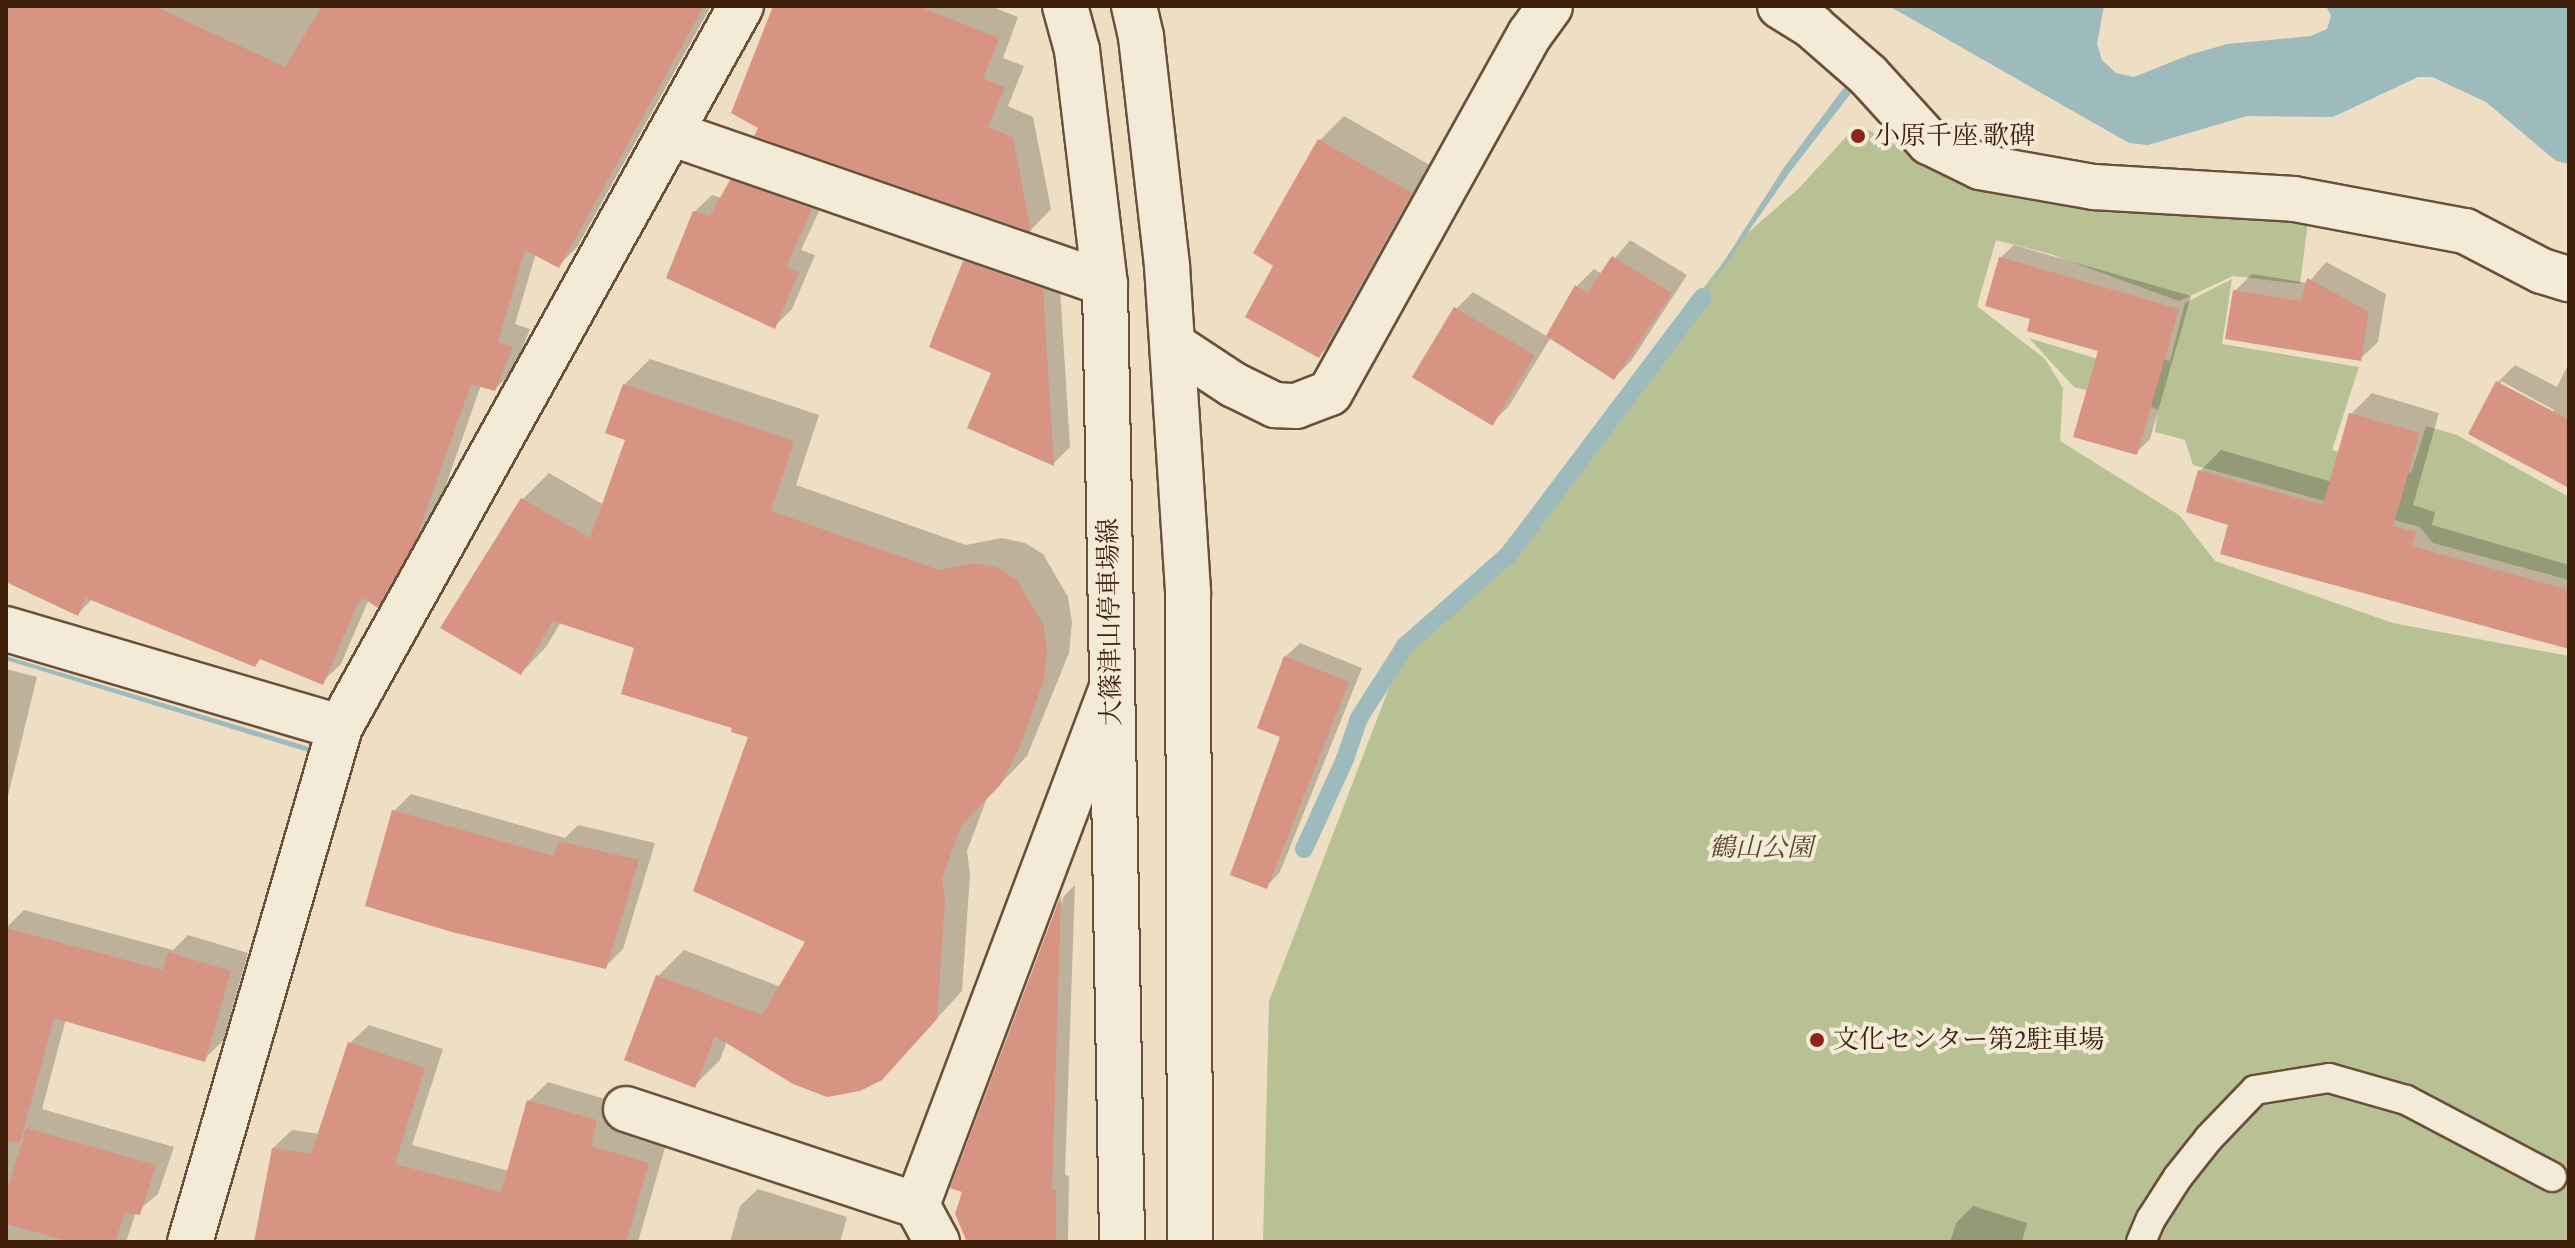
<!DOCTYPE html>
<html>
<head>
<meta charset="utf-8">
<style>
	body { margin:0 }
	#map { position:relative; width:2575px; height:1248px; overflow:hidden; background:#eedec3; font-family:"EB Garamond","Noto Serif JP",serif }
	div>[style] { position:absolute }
	.green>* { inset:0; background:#b8c194 }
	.water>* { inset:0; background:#9dbabd }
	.shadow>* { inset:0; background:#0003 }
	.stream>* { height:18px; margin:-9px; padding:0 9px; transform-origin:9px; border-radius:9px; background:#9dbabd }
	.building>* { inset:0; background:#d79483; transform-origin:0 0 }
	.roads { filter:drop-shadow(2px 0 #6a5039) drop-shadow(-2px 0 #6a5039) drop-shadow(0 2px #6a5039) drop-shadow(0 -2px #6a5039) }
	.service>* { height:28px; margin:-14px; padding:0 14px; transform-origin:14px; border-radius:14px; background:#f4ead8 }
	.minor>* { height:44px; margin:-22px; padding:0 22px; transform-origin:22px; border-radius:22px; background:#f4ead8 }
	.secondary>* { height:44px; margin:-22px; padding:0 22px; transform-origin:22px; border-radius:22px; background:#f4ead8 }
	.dots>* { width:22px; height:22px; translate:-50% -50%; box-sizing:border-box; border:4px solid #f4ead8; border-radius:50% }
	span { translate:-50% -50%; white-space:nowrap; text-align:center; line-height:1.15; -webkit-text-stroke:8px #f4ead8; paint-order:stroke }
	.poi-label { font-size:26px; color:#3e200b }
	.left { translate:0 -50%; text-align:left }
	.street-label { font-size:26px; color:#3e200b }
	.park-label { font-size:26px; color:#5c482d; font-style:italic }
	.frame { position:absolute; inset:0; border:8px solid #3e200b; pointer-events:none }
</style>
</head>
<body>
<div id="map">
	<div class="green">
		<i style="clip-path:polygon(1858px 124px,1965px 184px,2308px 222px,2300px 284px,2233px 276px,2179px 301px,2050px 254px,1996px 240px,1977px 306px,2045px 359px,2063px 388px,2060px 441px,2179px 515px,2215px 561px,2393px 623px,2569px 656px,2569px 1242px,1263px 1242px,1269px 1001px,1399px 662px,1495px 557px,1742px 238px,1798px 189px)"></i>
		<i style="clip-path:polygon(2232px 279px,2222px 344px,2359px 367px,2332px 450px,2411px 473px,2426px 426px,2457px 435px,2569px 497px,2569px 580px,2433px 543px,2420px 527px,2193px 465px,2185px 440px,2155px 432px,2158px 409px,2074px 387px,2029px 338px,2105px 361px,2118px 349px,2170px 361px,2185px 303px)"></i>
	</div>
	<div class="water">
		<i style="clip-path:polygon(1889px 6px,2104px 6px,2097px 44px,2102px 60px,2116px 73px,2134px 77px,2189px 55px,2227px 44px,2311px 36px,2327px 29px,2331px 16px,2326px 6px,2569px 6px,2569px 164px,2556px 161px,2486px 102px,2432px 77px,2418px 77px,2333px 117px,2247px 116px,2148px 145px,2129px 143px)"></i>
		<i style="clip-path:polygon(1852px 77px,1858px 84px,1790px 172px,1684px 324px,1783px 169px)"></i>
		<i style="clip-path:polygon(6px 656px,309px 747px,308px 752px,6px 660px)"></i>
	</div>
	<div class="shadow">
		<i style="clip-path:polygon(6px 6px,711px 6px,577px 247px,559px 265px,536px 253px,515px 324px,530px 329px,513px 371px,495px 389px,481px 385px,434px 519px,396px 587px,378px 605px,369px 599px,341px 664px,322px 682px,93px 598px,78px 614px,6px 580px)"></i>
		<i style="clip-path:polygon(780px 6px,990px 6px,1018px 17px,1003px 58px,1024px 66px,1008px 106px,1033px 117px,1051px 209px,1031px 230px,757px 135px)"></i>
		<i style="clip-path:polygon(1344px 116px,1435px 168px,1344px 332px,1319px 356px,1276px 266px,1320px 140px)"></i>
		<i style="clip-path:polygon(749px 164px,828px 192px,801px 250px,815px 255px,792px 309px,775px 326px,694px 212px,712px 195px,722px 198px,731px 181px)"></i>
		<i style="clip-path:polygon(1630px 240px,1687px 275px,1631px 361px,1614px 378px,1551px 337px,1509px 406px,1492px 423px,1456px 309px,1473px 292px,1548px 337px,1577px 286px,1594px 269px,1602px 274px)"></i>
		<i style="clip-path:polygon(982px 245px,1059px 272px,1070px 447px,1053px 464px,993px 372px,965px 262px)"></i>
		<i style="clip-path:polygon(2014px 245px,2191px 296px,2150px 439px,2136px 453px,2100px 350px,2033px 317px,2000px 258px)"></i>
		<i style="clip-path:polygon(2326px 262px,2386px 294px,2378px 342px,2360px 359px,2235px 291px,2252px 274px,2308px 283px)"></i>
		<i style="clip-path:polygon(650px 359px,819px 415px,796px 485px,966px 545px,1002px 538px,1025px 543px,1043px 554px,1068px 597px,1072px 622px,1069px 653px,1027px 756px,987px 798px,967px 851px,970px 875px,962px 991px,907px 1051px,727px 1041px,720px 1060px,694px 1086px,658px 976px,684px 950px,781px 987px,808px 941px,750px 736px,636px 646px,561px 622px,546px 647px,521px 673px,523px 499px,549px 473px,604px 505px,627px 439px,624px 385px)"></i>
		<i style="clip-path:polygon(evenodd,2569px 363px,2569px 486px,2471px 433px,2498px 382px,2515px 365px,2557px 387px,2569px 363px,2501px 381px,2554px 410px,2552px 413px,2501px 386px,2501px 381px)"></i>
		<i style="clip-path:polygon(2372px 393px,2439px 413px,2413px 505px,2435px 512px,2432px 525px,2569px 565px,2569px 647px,2231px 523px,2200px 471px,2221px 450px,2332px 482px,2351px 414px)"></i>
		<i style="clip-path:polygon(1300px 643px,1362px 668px,1280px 872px,1266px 887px,1282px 736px,1285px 657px)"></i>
		<i style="clip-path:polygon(6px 669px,37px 677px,6px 804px)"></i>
		<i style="clip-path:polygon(411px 794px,565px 838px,578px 825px,655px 843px,623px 949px,605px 967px,394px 811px)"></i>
		<i style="clip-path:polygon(1075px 885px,1065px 1175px,1069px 1176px,1068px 1242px,969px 1242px,965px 1191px,953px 1186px,1064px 896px)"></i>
		<i style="clip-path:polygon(24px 910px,173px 950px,188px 935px,248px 953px,223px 1041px,204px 1059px,66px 1019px,42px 1109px,174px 1147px,158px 1194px,136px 1212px,126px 1242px,6px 1242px,6px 928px)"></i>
		<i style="clip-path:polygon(369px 1025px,443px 1049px,412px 1145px,509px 1171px,529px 1101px,548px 1082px,615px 1102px,608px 1127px,666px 1144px,638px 1242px,256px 1242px,273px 1148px,292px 1130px,320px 1134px,350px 1043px)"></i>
		<i style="clip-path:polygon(758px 1189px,847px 1217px,840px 1242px,730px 1242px,740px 1206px)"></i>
		<i style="clip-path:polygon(1973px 1206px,2027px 1223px,2022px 1242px,1950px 1242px,1956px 1223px)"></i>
	</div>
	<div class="stream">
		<i style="left:1304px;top:849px;width:99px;rotate:-65.5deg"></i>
		<i style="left:1345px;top:759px;width:43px;rotate:-71.1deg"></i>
		<i style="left:1359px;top:718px;width:85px;rotate:-57.4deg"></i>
		<i style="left:1405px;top:646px;width:139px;rotate:-41.5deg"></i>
		<i style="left:1509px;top:554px;width:322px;rotate:-53deg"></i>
	</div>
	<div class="building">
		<i style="clip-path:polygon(6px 6px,154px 6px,285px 67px,322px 6px,704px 6px,559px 268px,525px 250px,498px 342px,513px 347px,495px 391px,471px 384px,416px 539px,378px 608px,363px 598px,357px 605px,323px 685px,260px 659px,255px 667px,86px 598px,78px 616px,6px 582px)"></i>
		<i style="clip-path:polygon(773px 6px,918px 6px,999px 38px,983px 79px,1005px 87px,988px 127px,1013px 137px,1031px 232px,754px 136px,758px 128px,731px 113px)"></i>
		<i style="clip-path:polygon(1318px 139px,1412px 193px,1319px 358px,1245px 317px,1273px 266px,1253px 253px)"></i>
		<i style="clip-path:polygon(730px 180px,812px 209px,786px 267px,799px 272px,775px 329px,666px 278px,693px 211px,710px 216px)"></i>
		<i style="clip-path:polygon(1612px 256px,1672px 293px,1614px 380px,1546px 336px,1575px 285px,1587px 293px)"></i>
		<i style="clip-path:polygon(1999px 257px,2179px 309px,2137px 455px,2073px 437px,2098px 351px,2027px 331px,2030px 319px,1985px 306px)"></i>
		<i style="clip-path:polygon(963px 261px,1043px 289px,1054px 466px,967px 428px,991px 373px,929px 347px)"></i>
		<i style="clip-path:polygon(2307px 278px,2369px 312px,2361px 361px,2225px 339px,2233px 290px,2301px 301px)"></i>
		<i style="left:1454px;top:307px;width:94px;height:82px;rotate:31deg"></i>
		<i style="clip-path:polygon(2496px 381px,2569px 420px,2569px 488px,2468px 434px)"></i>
		<i style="clip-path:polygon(623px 384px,794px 441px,771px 511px,939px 570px,975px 563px,999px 568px,1017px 580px,1043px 624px,1047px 649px,1044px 680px,1021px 744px,1001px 784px,961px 826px,942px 879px,945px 902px,937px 1019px,882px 1080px,860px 1091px,827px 1097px,793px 1084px,715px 1036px,695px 1088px,624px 1060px,656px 975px,762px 1015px,805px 942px,693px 891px,748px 737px,731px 732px,732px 728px,621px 694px,634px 648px,553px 621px,521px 675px,440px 628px,521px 498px,590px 538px,625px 440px,605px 433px)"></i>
		<i style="clip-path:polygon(2349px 413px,2420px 433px,2393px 526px,2416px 532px,2412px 546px,2569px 590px,2569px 649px,2220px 554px,2228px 525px,2186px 512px,2198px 470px,2323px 505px)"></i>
		<i style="clip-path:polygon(1284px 656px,1349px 682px,1267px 889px,1230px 875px,1280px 737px,1257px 728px)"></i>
		<i style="clip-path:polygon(392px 810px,554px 856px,559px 841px,639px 860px,606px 969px,452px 932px,365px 906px)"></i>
		<i style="clip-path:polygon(1061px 895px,1052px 1189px,1056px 1190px,1056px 1242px,967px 1242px,955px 1214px,962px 1192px,950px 1188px)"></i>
		<i style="clip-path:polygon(6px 928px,163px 970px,168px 952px,231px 971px,205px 1062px,54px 1018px,20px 1143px,6px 1141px)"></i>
		<i style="clip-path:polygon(348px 1042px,425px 1068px,395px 1164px,501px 1192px,527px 1100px,597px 1120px,591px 1146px,649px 1163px,626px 1242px,254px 1242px,272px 1148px,311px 1154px)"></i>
		<i style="clip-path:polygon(26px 1128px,156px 1165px,140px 1215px,125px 1213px,115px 1242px,71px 1242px,6px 1224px,6px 1194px)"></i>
	</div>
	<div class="roads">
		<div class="service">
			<i style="left:2141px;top:1242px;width:25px;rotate:-67deg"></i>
			<i style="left:2151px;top:1219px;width:50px;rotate:-57.3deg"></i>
			<i style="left:2178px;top:1177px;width:50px;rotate:-51.5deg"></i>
			<i style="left:2209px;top:1138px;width:66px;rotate:-46.2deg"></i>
			<i style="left:2255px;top:1090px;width:75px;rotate:-9.2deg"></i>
			<i style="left:2329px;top:1078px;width:80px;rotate:15.9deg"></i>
			<i style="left:2406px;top:1100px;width:165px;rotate:27.8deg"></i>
		</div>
		<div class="minor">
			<i style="left:1780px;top:6px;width:39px;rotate:32deg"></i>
			<i style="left:1813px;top:27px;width:73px;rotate:41.1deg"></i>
			<i style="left:1868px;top:75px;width:91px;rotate:47.7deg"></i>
			<i style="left:1929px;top:142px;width:57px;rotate:26.1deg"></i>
			<i style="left:1980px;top:167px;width:116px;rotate:10deg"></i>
			<i style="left:2094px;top:187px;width:200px;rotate:3.4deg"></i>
			<i style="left:2294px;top:199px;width:174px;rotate:10.6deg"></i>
			<i style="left:2465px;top:231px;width:87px;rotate:27.5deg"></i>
			<i style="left:2542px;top:271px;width:28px;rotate:17deg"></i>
			<i style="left:673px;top:134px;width:457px;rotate:19.1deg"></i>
			<i style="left:1173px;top:345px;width:73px;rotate:33.3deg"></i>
			<i style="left:1234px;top:385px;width:46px;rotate:26deg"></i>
			<i style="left:1275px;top:405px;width:21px;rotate:3deg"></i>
			<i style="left:1296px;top:406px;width:36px;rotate:-21deg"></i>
			<i style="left:1330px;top:393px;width:411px;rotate:-60.9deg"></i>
			<i style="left:1530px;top:34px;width:34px;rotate:-54deg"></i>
			<i style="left:6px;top:629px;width:348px;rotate:16.4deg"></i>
			<i style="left:626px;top:1109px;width:306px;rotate:18.3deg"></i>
			<i style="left:190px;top:1242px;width:536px;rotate:-73.76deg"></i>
			<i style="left:340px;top:727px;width:825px;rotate:-60.92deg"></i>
			<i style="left:937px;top:1242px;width:42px;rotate:-118.4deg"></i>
			<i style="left:917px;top:1205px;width:550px;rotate:-69.36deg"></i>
		</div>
		<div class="secondary">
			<i style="left:1065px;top:6px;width:46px;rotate:74.7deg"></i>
			<i style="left:1077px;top:50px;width:236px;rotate:83.2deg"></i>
			<i style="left:1105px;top:284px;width:958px;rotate:88.98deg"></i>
			<i style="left:1134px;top:6px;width:32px;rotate:77deg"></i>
			<i style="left:1141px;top:37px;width:230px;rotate:83.5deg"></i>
			<i style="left:1167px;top:266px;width:327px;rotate:86.3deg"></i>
			<i style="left:1188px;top:592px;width:650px;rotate:89.82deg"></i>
		</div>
	</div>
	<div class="dots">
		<i style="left:1858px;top:136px;background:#8f2418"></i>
		<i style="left:1817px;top:1040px;background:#8f2418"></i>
	</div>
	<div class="poi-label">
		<span class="left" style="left:1874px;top:136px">小原千座 歌碑</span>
		<span class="left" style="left:1833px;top:1040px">文化センター第2駐車場</span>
	</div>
	<div class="street-label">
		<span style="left:1110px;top:622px;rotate:-91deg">大篠津山停車場線</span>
	</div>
	<div class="park-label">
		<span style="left:1761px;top:848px">鶴山公園</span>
	</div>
	<div class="frame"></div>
</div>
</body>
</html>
